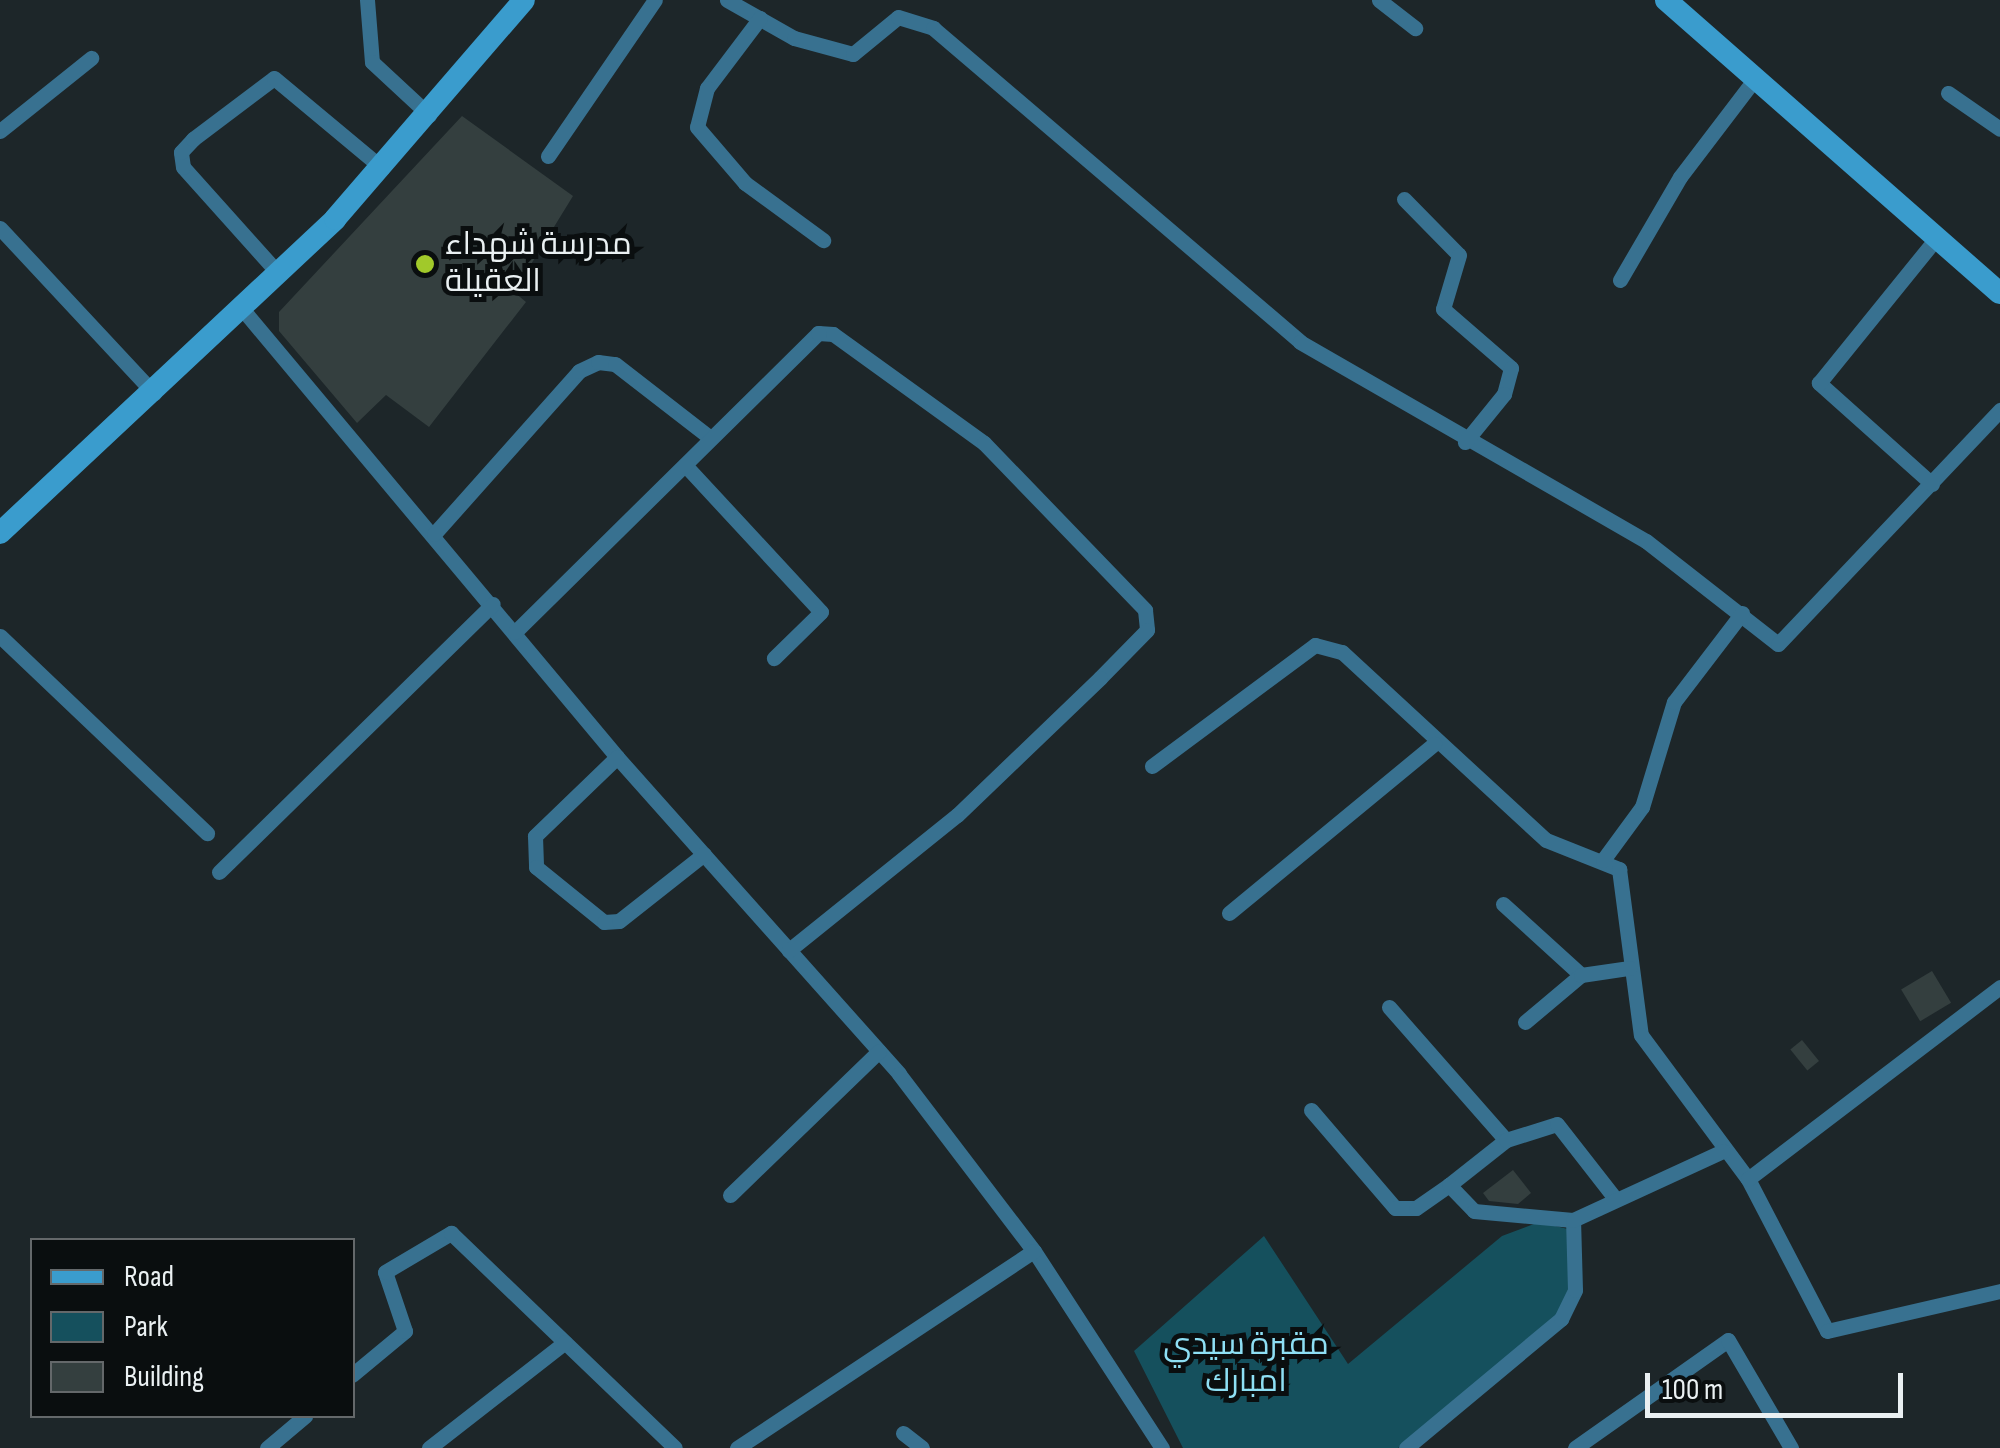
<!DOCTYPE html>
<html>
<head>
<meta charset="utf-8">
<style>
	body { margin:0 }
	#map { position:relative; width:2000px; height:1448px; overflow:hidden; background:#1d2629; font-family:"Sofia Sans Condensed",Cairo,sans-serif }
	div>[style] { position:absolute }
	.green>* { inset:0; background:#15505d }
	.building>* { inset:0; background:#343f3f; transform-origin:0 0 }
	.street>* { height:15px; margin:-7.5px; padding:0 7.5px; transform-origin:7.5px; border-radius:7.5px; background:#387190 }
	.secondary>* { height:22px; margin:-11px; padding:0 11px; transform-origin:11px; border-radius:11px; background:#3a9ccd }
	.dots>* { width:28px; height:28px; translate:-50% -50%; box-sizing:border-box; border:5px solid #0a0e0f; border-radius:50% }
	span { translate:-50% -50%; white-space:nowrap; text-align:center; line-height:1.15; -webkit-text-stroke:10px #0a0e0f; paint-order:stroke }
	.poi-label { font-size:32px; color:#eaf0f2 }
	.left { translate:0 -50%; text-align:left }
	.park-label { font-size:32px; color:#8edff4 }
	.legend { position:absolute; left:30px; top:1238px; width:325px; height:180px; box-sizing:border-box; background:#0a0e0f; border:2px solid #64686a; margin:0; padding:12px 18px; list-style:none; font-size:30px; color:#eaf0f2 }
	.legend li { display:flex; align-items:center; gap:20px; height:50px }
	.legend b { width:50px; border:2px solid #64686a }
	.scale { position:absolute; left:1645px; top:1373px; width:258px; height:45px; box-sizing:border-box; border:5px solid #eaf0f2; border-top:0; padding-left:12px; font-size:30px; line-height:35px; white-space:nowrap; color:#eaf0f2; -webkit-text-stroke:8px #0a0e0f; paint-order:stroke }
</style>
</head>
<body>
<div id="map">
	<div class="green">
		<i style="clip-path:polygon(1539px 1222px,1576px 1231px,1569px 1305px,1398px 1448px,1183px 1448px,1134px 1351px,1264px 1236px,1348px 1364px,1502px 1236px)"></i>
	</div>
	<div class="building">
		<i style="clip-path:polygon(462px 116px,573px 196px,514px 292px,526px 302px,429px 427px,386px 395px,357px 423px,279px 331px,279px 312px)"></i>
		<i style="left:1932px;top:971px;width:37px;height:36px;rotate:59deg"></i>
		<i style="left:1802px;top:1040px;width:27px;height:15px;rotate:51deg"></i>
		<i style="clip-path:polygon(1513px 1170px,1531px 1193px,1518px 1204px,1489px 1201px,1483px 1193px)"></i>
	</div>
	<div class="street">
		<i style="left:367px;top:0;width:62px;rotate:85.4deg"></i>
		<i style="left:372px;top:62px;width:78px;rotate:42.9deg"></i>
		<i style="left:727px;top:0;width:77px;rotate:29.6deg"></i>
		<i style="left:794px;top:38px;width:61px;rotate:15.2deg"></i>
		<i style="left:853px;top:54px;width:58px;rotate:-39.4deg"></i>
		<i style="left:898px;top:17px;width:37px;rotate:17deg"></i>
		<i style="left:933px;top:28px;width:483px;rotate:40.5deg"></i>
		<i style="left:1300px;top:342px;width:399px;rotate:29.9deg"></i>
		<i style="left:1646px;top:541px;width:167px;rotate:38deg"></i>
		<i style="left:1778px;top:644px;width:323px;rotate:-46.5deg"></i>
		<i style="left:1379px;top:0;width:46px;rotate:37.9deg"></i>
		<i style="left:760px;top:18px;width:88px;rotate:127.1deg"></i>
		<i style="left:707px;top:88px;width:40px;rotate:104.4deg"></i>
		<i style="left:697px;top:127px;width:74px;rotate:49.4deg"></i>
		<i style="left:745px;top:183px;width:97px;rotate:36.2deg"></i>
		<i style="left:1948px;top:93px;width:63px;rotate:34.7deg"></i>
		<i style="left:0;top:131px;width:117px;rotate:-38.7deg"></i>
		<i style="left:548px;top:156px;width:189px;rotate:-55.6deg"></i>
		<i style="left:1404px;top:199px;width:78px;rotate:45.5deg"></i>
		<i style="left:1459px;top:255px;width:56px;rotate:106.5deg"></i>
		<i style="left:1443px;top:309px;width:90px;rotate:40.9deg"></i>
		<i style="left:1511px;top:368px;width:27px;rotate:105deg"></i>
		<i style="left:1504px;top:394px;width:62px;rotate:129.1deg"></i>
		<i style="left:0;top:228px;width:226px;rotate:47deg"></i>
		<i style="left:278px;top:273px;width:142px;rotate:-131.9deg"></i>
		<i style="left:183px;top:167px;width:15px;rotate:-98deg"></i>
		<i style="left:181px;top:152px;width:18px;rotate:-47deg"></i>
		<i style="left:193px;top:139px;width:101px;rotate:-37deg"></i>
		<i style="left:274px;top:78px;width:141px;rotate:39.8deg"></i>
		<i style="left:1620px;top:280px;width:119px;rotate:-59.8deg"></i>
		<i style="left:1680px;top:177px;width:127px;rotate:-52.7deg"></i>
		<i style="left:244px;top:311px;width:581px;rotate:50.09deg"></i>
		<i style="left:617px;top:757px;width:424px;rotate:48.3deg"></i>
		<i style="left:899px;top:1074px;width:223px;rotate:52.7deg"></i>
		<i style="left:1034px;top:1251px;width:235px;rotate:57deg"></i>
		<i style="left:685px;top:465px;width:200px;rotate:47.2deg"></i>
		<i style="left:821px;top:612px;width:66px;rotate:135.6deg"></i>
		<i style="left:1932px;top:484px;width:152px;rotate:-138.2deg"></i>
		<i style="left:1819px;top:383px;width:189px;rotate:-51deg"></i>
		<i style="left:434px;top:534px;width:218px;rotate:-48.3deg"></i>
		<i style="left:579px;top:371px;width:21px;rotate:-25deg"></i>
		<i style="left:598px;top:362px;width:17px;rotate:7deg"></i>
		<i style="left:615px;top:364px;width:119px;rotate:37.8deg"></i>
		<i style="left:515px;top:632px;width:426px;rotate:-44.6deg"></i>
		<i style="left:818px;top:333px;width:15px;rotate:4deg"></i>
		<i style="left:833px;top:334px;width:186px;rotate:35.8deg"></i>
		<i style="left:984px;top:443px;width:232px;rotate:46deg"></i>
		<i style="left:1145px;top:610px;width:20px;rotate:84deg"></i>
		<i style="left:1147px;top:630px;width:67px;rotate:134.4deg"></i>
		<i style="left:1100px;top:678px;width:198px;rotate:136.2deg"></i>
		<i style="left:957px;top:815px;width:216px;rotate:141.2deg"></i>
		<i style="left:0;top:636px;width:286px;rotate:43.6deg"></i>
		<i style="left:617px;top:757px;width:114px;rotate:136.1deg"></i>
		<i style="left:535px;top:836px;width:31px;rotate:88deg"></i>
		<i style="left:536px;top:867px;width:87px;rotate:39deg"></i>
		<i style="left:604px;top:922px;width:15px;rotate:-4deg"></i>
		<i style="left:619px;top:921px;width:108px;rotate:-38.2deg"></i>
		<i style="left:1152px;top:766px;width:203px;rotate:-36.6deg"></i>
		<i style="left:1315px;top:645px;width:28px;rotate:15deg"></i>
		<i style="left:1342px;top:652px;width:277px;rotate:42.7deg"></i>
		<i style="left:1546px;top:840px;width:79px;rotate:21.7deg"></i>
		<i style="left:1619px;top:869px;width:167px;rotate:82.5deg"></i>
		<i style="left:1641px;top:1035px;width:179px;rotate:53.4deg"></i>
		<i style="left:1748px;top:1179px;width:171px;rotate:62.5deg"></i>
		<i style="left:1827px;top:1331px;width:178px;rotate:-13deg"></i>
		<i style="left:1603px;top:860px;width:66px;rotate:-53.7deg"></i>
		<i style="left:1642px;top:807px;width:110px;rotate:-73.1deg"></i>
		<i style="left:1674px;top:702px;width:112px;rotate:-52.6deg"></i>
		<i style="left:219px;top:872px;width:383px;rotate:-44.4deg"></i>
		<i style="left:1503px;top:904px;width:105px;rotate:42.3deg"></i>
		<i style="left:1229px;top:913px;width:266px;rotate:-39.5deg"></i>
		<i style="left:1389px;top:1007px;width:177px;rotate:48.7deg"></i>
		<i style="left:1506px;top:1140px;width:73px;rotate:141.7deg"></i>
		<i style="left:1525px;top:1022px;width:73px;rotate:-40deg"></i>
		<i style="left:1581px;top:975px;width:49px;rotate:-8.3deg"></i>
		<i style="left:1311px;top:1110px;width:129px;rotate:49.4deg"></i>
		<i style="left:1395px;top:1208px;width:21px"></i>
		<i style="left:1416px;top:1208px;width:40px;rotate:-34.9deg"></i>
		<i style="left:1449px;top:1185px;width:36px;rotate:46deg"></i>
		<i style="left:1474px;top:1211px;width:99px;rotate:5.2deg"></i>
		<i style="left:1506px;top:1140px;width:53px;rotate:-17.4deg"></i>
		<i style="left:1557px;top:1124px;width:93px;rotate:52deg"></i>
		<i style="left:1748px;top:1179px;width:317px;rotate:-37.3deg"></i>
		<i style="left:730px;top:1195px;width:207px;rotate:-44deg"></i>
		<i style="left:352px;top:1375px;width:69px;rotate:-39.7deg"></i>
		<i style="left:405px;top:1331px;width:62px;rotate:-108.7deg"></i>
		<i style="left:385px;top:1272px;width:77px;rotate:-30.6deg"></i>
		<i style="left:451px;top:1233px;width:310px;rotate:43.8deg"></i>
		<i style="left:903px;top:1433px;width:24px;rotate:38deg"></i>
		<i style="left:267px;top:1448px;width:50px;rotate:-40.1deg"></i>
		<i style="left:429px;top:1448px;width:172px;rotate:-37.9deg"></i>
		<i style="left:737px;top:1448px;width:356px;rotate:-33.6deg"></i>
		<i style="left:1406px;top:1448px;width:202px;rotate:-39.8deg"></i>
		<i style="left:1561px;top:1319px;width:32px;rotate:-64deg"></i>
		<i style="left:1575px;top:1290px;width:70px;rotate:-91.6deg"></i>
		<i style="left:1573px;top:1220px;width:165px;rotate:-24.7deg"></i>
		<i style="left:1575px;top:1448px;width:187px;rotate:-35.2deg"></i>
		<i style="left:1728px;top:1340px;width:125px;rotate:59.7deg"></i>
	</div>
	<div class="secondary">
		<i style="left:1666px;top:0;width:444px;rotate:41.3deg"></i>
		<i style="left:0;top:533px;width:459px;rotate:-43.1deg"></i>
		<i style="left:335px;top:219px;width:289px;rotate:-49.2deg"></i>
	</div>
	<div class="dots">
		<i style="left:425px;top:264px;background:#a1c92a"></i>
	</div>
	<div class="poi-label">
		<span class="left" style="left:445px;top:264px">مدرسة شهداء<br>العقيلة</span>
	</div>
	<div class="park-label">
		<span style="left:1246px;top:1364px">مقبرة سيدي<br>امبارك</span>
	</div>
	<ul class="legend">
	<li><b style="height:12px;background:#3a9ccd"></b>Road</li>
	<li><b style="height:28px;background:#15505d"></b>Park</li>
	<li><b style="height:28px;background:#343f3f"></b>Building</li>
	</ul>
	<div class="scale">100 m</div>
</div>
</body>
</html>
